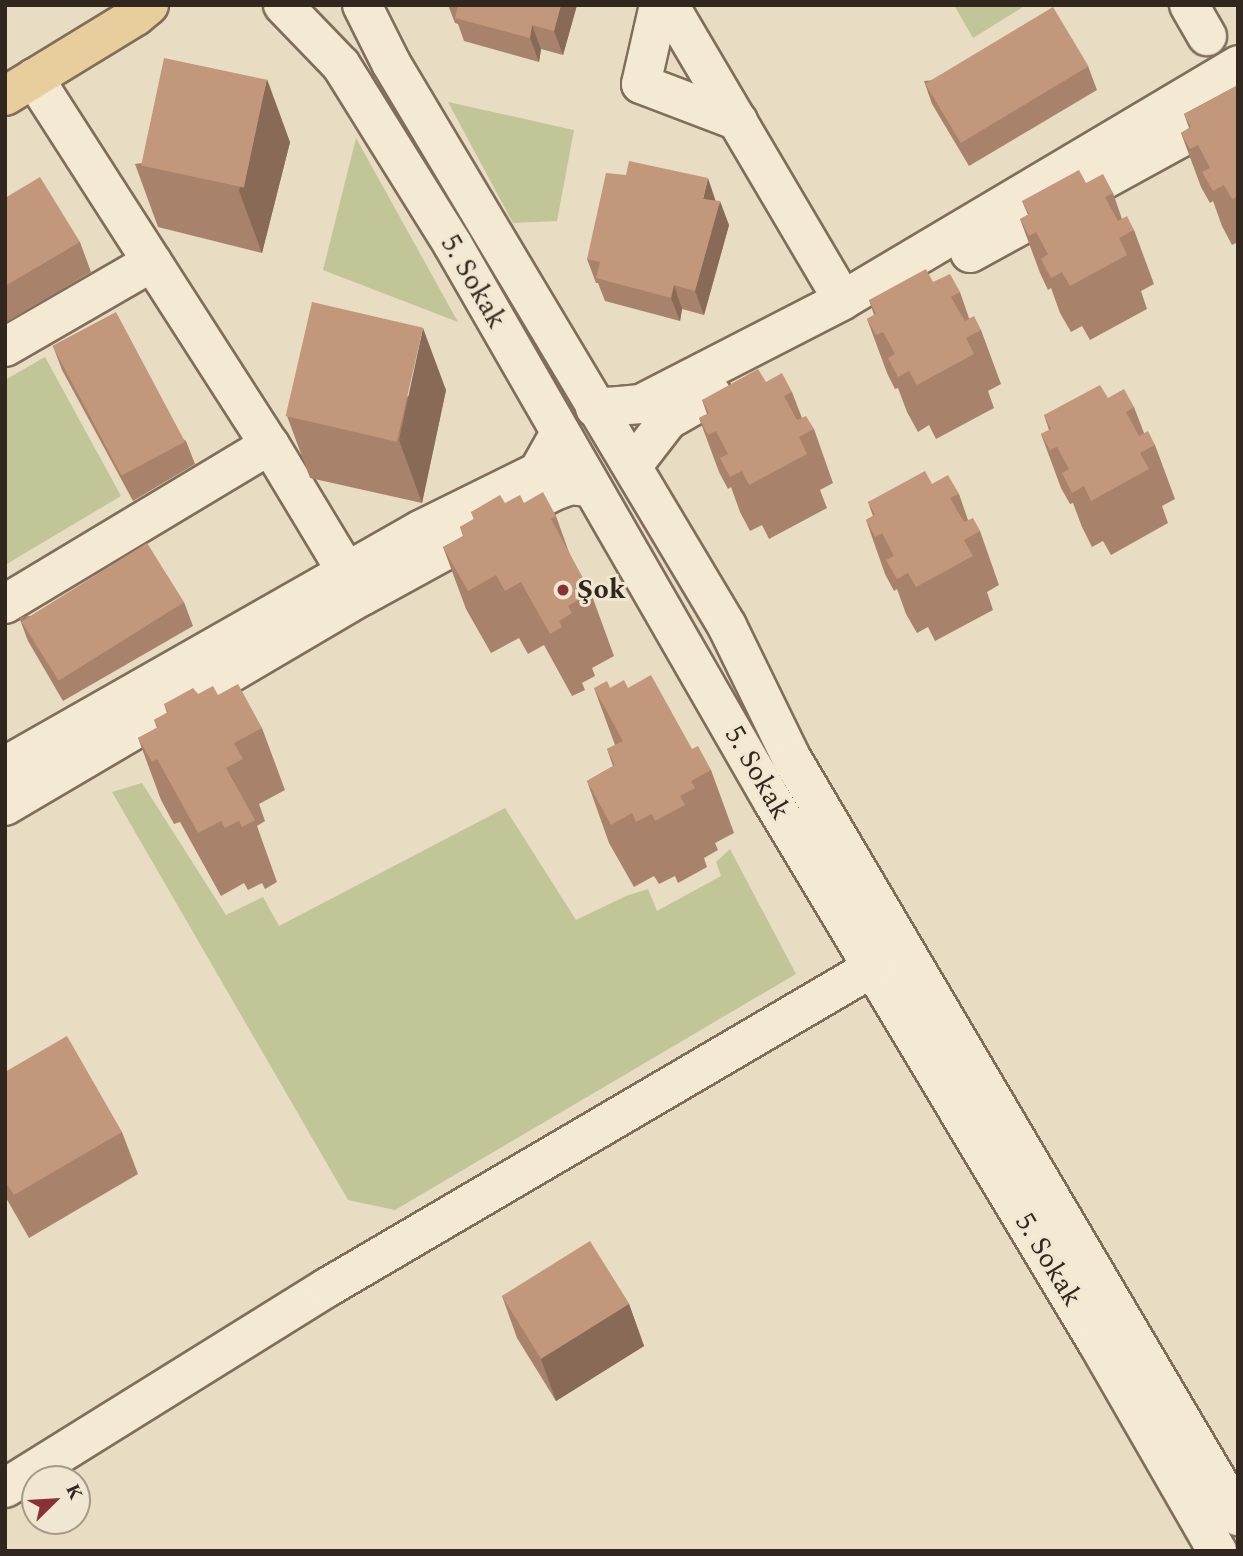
<!DOCTYPE html>
<html>
<head>
<meta charset="utf-8">
<style>
	body { margin:0 }
	#map { position:relative; width:1243px; height:1556px; overflow:hidden; background:#e8dcc2; font-family:Spectral,serif }
	div>[style] { position:absolute }
	.green>* { inset:0; background:#c1c598 }
	.roads { filter:drop-shadow(2px 0 #806e5b) drop-shadow(-2px 0 #806e5b) drop-shadow(0 2px #806e5b) drop-shadow(0 -2px #806e5b) }
	.minor>* { height:38px; margin:-19px; padding:0 19px; transform-origin:19px; border-radius:19px; background:#f4ead4 }
	.major>* { height:38px; margin:-19px; padding:0 19px; transform-origin:19px; border-radius:19px; background:#e8ce9d }
	.wall>* { inset:0; background:#a8826b }
	.shaded-wall>* { inset:0; background:#886a57 }
	.building>* { inset:0; background:#c3977c; transform-origin:0 0 }
	.dots>* { width:19px; height:19px; translate:-50% -50%; box-sizing:border-box; border:4px solid #f1e6d1; border-radius:50% }
	span { translate:-50% -50%; white-space:nowrap; text-align:center; line-height:1.15; -webkit-text-stroke:6px #f1e6d1; paint-order:stroke }
	.street-label { font-size:28px; color:#32271e }
	.poi-label { font-size:28px; color:#32271e; font-weight:700 }
	.left { translate:0 -50%; text-align:left }
	.frame { position:absolute; inset:0; border:7px solid #32271e; pointer-events:none }
	.north { position:absolute; left:21px; top:1465px; width:70px; height:70px; box-sizing:border-box; background:#f1e6d1; border:2px solid #a59a89; border-radius:50%; rotate:66deg; font-size:19px; font-weight:700; line-height:28px; text-align:center; color:#32271e }
	.north::after { content:''; display:block; margin:auto; width:24px; height:32px; background:#893235; clip-path:polygon(50% 0,100% 100%,50% 72%,0 100%) }
</style>
</head>
<body>
<div id="map">
	<div class="green">
		<i style="clip-path:polygon(954px 5px,1026px 5px,973px 38px)"></i>
		<i style="clip-path:polygon(448px 102px,574px 130px,557px 221px,513px 223px)"></i>
		<i style="clip-path:polygon(356px 138px,458px 322px,323px 270px)"></i>
		<i style="clip-path:polygon(45px 357px,121px 496px,5px 565px,5px 380px)"></i>
		<i style="clip-path:polygon(142px 783px,226px 915px,263px 897px,279px 926px,505px 808px,576px 920px,626px 896px,648px 889px,657px 911px,721px 876px,716px 862px,730px 849px,796px 974px,395px 1210px,348px 1200px,112px 792px)"></i>
	</div>
	<div class="roads">
		<div class="minor">
			<i style="left:283px;top:5px;width:83px;rotate:46deg"></i>
			<i style="left:341px;top:65px;width:212px;rotate:58.1deg"></i>
			<i style="left:453px;top:245px;width:642px;rotate:60.12deg"></i>
			<i style="left:773px;top:802px;width:630px;rotate:59.04deg"></i>
			<i style="left:1097px;top:1342px;width:241px;rotate:60.1deg"></i>
			<i style="left:362px;top:5px;width:65px;rotate:63.4deg"></i>
			<i style="left:391px;top:63px;width:656px;rotate:59.17deg"></i>
			<i style="left:727px;top:626px;width:148px;rotate:64deg"></i>
			<i style="left:792px;top:759px;width:879px;rotate:59.49deg"></i>
			<i style="left:659px;top:5px;width:81px;rotate:102.8deg"></i>
			<i style="left:641px;top:84px;width:104px;rotate:20.9deg"></i>
			<i style="left:669px;top:5px;width:342px;rotate:59.5deg"></i>
			<i style="left:1189px;top:5px;width:36px;rotate:60deg"></i>
			<i style="left:34px;top:78px;width:436px;rotate:57.3deg"></i>
			<i style="left:270px;top:445px;width:147px;rotate:58.9deg"></i>
			<i style="left:970px;top:253px;width:306px;rotate:-28.7deg"></i>
			<i style="left:5px;top:347px;width:170px;rotate:-30deg"></i>
			<i style="left:595px;top:408px;width:46px;rotate:-5deg"></i>
			<i style="left:641px;top:404px;width:227px;rotate:-27.2deg"></i>
			<i style="left:843px;top:300px;width:460px;rotate:-30.7deg"></i>
			<i style="left:634px;top:464px;width:56px;rotate:-52.3deg"></i>
			<i style="left:668px;top:420px;width:51px;rotate:-29.6deg"></i>
			<i style="left:5px;top:604px;width:309px;rotate:-31deg"></i>
			<i style="left:5px;top:766px;width:477px;rotate:-29.6deg"></i>
			<i style="left:420px;top:530px;width:131px;rotate:-26.2deg"></i>
			<i style="left:538px;top:472px;width:45px;rotate:-60.6deg"></i>
			<i style="left:5px;top:806px;width:414px;rotate:-30.5deg"></i>
			<i style="left:362px;top:596px;width:217px;rotate:-28.7deg"></i>
			<i style="left:552px;top:492px;width:19px;rotate:-21deg"></i>
			<i style="left:570px;top:485px;width:19px;rotate:6deg"></i>
			<i style="left:5px;top:1488px;width:380px;rotate:-31.9deg"></i>
			<i style="left:328px;top:1287px;width:631px;rotate:-30.39deg"></i>
		</div>
		<div class="major">
			<i style="left:5px;top:96px;width:153px;rotate:-31.4deg"></i>
			<i style="left:136px;top:16px;width:17px;rotate:-40deg"></i>
		</div>
	</div>
	<div class="wall">
		<i style="clip-path:polygon(448px 5px,577px 5px,563px 55px,541px 49px,539px 62px,464px 41px,458px 24px,455px 23px)"></i>
		<i style="clip-path:polygon(1088px 66px,1097px 90px,969px 166px,932px 104px,924px 81px)"></i>
		<i style="clip-path:polygon(1238px 85px,1238px 242px,1232px 245px,1222px 226px,1213px 201px,1210px 203px,1201px 187px,1181px 133px,1189px 128px,1184px 114px)"></i>
		<i style="clip-path:polygon(290px 142px,262px 253px,158px 227px,135px 164px)"></i>
		<i style="clip-path:polygon(1086px 183px,1113px 193px,1122px 219px,1134px 230px,1154px 284px,1141px 291px,1147px 309px,1090px 340px,1082px 326px,1071px 332px,1060px 313px,1051px 288px,1048px 290px,1040px 273px,1020px 219px,1028px 215px,1022px 201px)"></i>
		<i style="clip-path:polygon(5px 198px,80px 242px,91px 272px,5px 323px)"></i>
		<i style="clip-path:polygon(716px 201px,729px 225px,704px 315px,682px 309px,680px 321px,605px 301px,598px 283px,596px 283px,587px 259px)"></i>
		<i style="clip-path:polygon(933px 282px,960px 292px,969px 318px,981px 330px,1001px 384px,988px 391px,994px 408px,936px 439px,929px 425px,918px 432px,907px 412px,898px 388px,895px 389px,887px 373px,867px 319px,874px 315px,869px 300px)"></i>
		<i style="clip-path:polygon(53px 346px,186px 441px,195px 464px,133px 501px,62px 370px)"></i>
		<i style="clip-path:polygon(446px 390px,422px 503px,310px 478px,287px 416px)"></i>
		<i style="clip-path:polygon(792px 392px,802px 418px,814px 429px,833px 483px,820px 490px,827px 508px,769px 539px,762px 525px,750px 531px,740px 512px,731px 487px,728px 489px,719px 472px,699px 418px,707px 414px,702px 400px)"></i>
		<i style="clip-path:polygon(1108px 398px,1134px 407px,1144px 433px,1155px 445px,1175px 499px,1162px 506px,1168px 523px,1111px 555px,1103px 541px,1092px 547px,1082px 527px,1073px 503px,1070px 504px,1061px 488px,1041px 434px,1049px 430px,1044px 415px)"></i>
		<i style="clip-path:polygon(932px 484px,959px 494px,968px 520px,980px 531px,999px 585px,987px 592px,993px 610px,935px 641px,928px 627px,917px 633px,906px 614px,897px 589px,894px 591px,885px 574px,866px 520px,873px 516px,868px 502px)"></i>
		<i style="clip-path:polygon(505px 503px,524px 503px,556px 516px,570px 555px,591px 593px,614px 656px,592px 668px,595px 676px,582px 683px,585px 690px,572px 696px,544px 645px,528px 654px,519px 638px,491px 653px,466px 609px,443px 547px,463px 536px,460px 527px,474px 519px,471px 512px)"></i>
		<i style="clip-path:polygon(184px 602px,193px 626px,63px 701px,28px 641px,19px 617px)"></i>
		<i style="clip-path:polygon(594px 688px,628px 688px,692px 749px,711px 770px,734px 833px,715px 843px,718px 850px,704px 858px,707px 867px,678px 883px,675px 876px,659px 884px,654px 876px,634px 887px,609px 843px,587px 781px,613px 766px,607px 749px,615px 745px)"></i>
		<i style="clip-path:polygon(198px 694px,218px 695px,262px 728px,285px 790px,259px 804px,265px 821px,257px 826px,277px 882px,265px 889px,262px 883px,248px 890px,244px 883px,221px 896px,180px 822px,174px 824px,161px 800px,138px 738px,157px 728px,154px 720px,167px 713px,164px 704px)"></i>
		<i style="clip-path:polygon(5px 1072px,122px 1132px,138px 1174px,29px 1238px,5px 1196px)"></i>
		<i style="clip-path:polygon(502px 1296px,629px 1304px,644px 1346px,556px 1401px,517px 1338px)"></i>
	</div>
	<div class="shaded-wall">
		<i style="clip-path:polygon(561px 5px,577px 5px,563px 55px,554px 31px)"></i>
		<i style="clip-path:polygon(532px 25px,541px 49px,539px 62px,530px 38px)"></i>
		<i style="clip-path:polygon(267px 79px,290px 142px,262px 253px,239px 191px)"></i>
		<i style="clip-path:polygon(708px 178px,716px 202px,703px 199px)"></i>
		<i style="clip-path:polygon(720px 201px,729px 225px,704px 315px,695px 291px)"></i>
		<i style="clip-path:polygon(674px 285px,682px 309px,680px 321px,671px 298px)"></i>
		<i style="clip-path:polygon(423px 328px,446px 390px,422px 503px,399px 440px)"></i>
		<i style="clip-path:polygon(629px 1304px,644px 1346px,556px 1401px,541px 1359px)"></i>
	</div>
	<div class="building">
		<i style="clip-path:polygon(458px 5px,561px 5px,554px 31px,532px 25px,530px 38px,455px 18px)"></i>
		<i style="left:1053px;top:7px;width:69px;height:149px;rotate:59deg"></i>
		<i style="left:164px;top:58px;width:105px;height:110px;rotate:12deg"></i>
		<i style="clip-path:polygon(1238px 85px,1238px 196px,1232px 199px,1224px 185px,1213px 191px,1202px 172px,1210px 168px,1198px 145px,1190px 149px,1181px 133px,1191px 127px,1184px 114px)"></i>
		<i style="clip-path:polygon(629px 161px,708px 178px,703px 199px,720px 201px,695px 291px,674px 285px,671px 298px,596px 278px,600px 262px,587px 259px,606px 173px,626px 175px)"></i>
		<i style="clip-path:polygon(1079px 170px,1086px 183px,1103px 174px,1113px 193px,1105px 197px,1118px 221px,1127px 216px,1134px 230px,1119px 238px,1127px 255px,1070px 286px,1062px 272px,1051px 278px,1041px 259px,1048px 254px,1036px 232px,1029px 236px,1020px 219px,1029px 214px,1022px 201px)"></i>
		<i style="clip-path:polygon(40px 177px,80px 242px,5px 286px,5px 198px)"></i>
		<i style="clip-path:polygon(926px 269px,933px 282px,950px 274px,960px 292px,951px 297px,965px 321px,974px 316px,981px 330px,966px 338px,974px 354px,917px 385px,909px 371px,898px 377px,888px 358px,895px 354px,883px 332px,876px 335px,867px 319px,876px 314px,869px 300px)"></i>
		<i style="left:312px;top:302px;width:114px;height:117px;rotate:13deg"></i>
		<i style="left:116px;top:312px;width:147px;height:72px;rotate:62deg"></i>
		<i style="clip-path:polygon(758px 369px,766px 382px,782px 373px,792px 392px,784px 396px,797px 420px,806px 416px,814px 429px,799px 437px,807px 454px,749px 485px,742px 471px,730px 477px,720px 458px,728px 454px,716px 431px,708px 435px,699px 418px,709px 413px,702px 400px)"></i>
		<i style="clip-path:polygon(1100px 385px,1108px 398px,1124px 389px,1134px 407px,1126px 412px,1139px 436px,1148px 431px,1155px 445px,1140px 453px,1149px 469px,1091px 501px,1084px 486px,1072px 493px,1062px 473px,1069px 469px,1057px 447px,1050px 450px,1041px 434px,1051px 429px,1044px 415px)"></i>
		<i style="clip-path:polygon(925px 471px,932px 484px,948px 475px,959px 494px,950px 498px,964px 522px,973px 518px,980px 531px,964px 540px,973px 556px,916px 587px,908px 573px,897px 579px,886px 560px,894px 556px,882px 533px,875px 537px,866px 520px,875px 515px,868px 502px)"></i>
		<i style="clip-path:polygon(543px 492px,556px 516px,551px 519px,591px 593px,568px 606px,572px 613px,559px 621px,562px 627px,550px 634px,521px 582px,505px 591px,496px 575px,468px 591px,443px 547px,464px 536px,460px 527px,474px 519px,471px 512px,500px 495px,505px 503px,520px 495px,524px 503px)"></i>
		<i style="left:147px;top:543px;width:70px;height:148px;rotate:58deg"></i>
		<i style="clip-path:polygon(651px 675px,692px 749px,698px 746px,711px 770px,691px 781px,695px 788px,680px 796px,685px 805px,655px 821px,652px 814px,636px 822px,632px 813px,611px 825px,587px 781px,615px 765px,607px 749px,623px 741px,594px 688px,607px 681px,610px 688px,624px 680px,628px 688px)"></i>
		<i style="clip-path:polygon(238px 684px,262px 728px,234px 743px,243px 759px,226px 768px,255px 820px,242px 827px,239px 821px,225px 828px,221px 821px,198px 833px,157px 759px,152px 762px,138px 738px,158px 727px,154px 720px,168px 712px,164px 704px,193px 688px,198px 694px,213px 686px,218px 695px)"></i>
		<i style="clip-path:polygon(67px 1036px,122px 1132px,14px 1195px,5px 1181px,5px 1072px)"></i>
		<i style="left:590px;top:1241px;width:74px;height:104px;rotate:58deg"></i>
	</div>
	<div class="dots">
		<i style="left:563px;top:590px;background:#893235"></i>
	</div>
	<div class="street-label">
		<span style="left:473px;top:282px;rotate:60deg">5. Sokak</span>
		<span style="left:757px;top:773px;rotate:60deg">5. Sokak</span>
		<span style="left:1048px;top:1260px;rotate:59deg">5. Sokak</span>
	</div>
	<div class="poi-label">
		<span class="left" style="left:577px;top:590px">Şok</span>
	</div>
	<div class="frame"></div>
	<div class="north">K</div>
</div>
</body>
</html>
